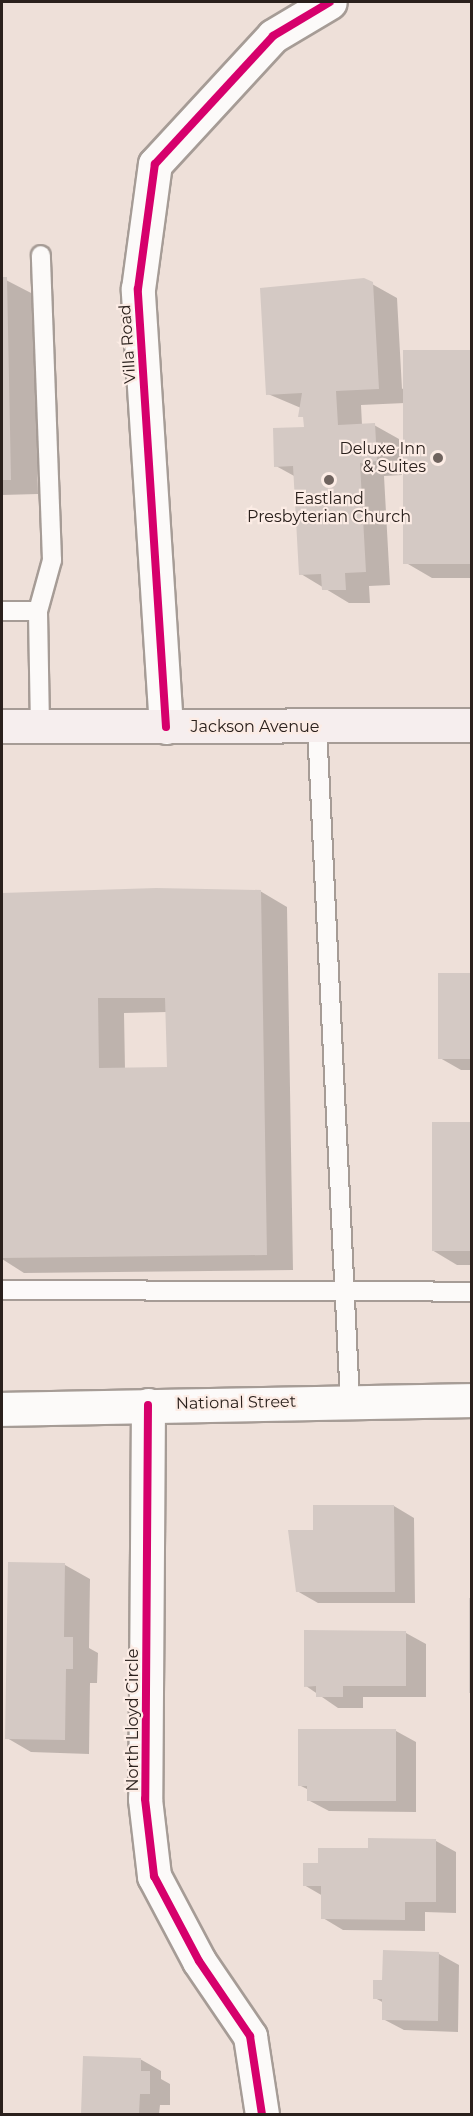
<!DOCTYPE html>
<html>
<head>
<meta charset="utf-8">
<style>
	body { margin:0 }
	#map { position:relative; width:473px; height:2116px; overflow:hidden; background:#eee0d9; font-family:Montserrat,sans-serif }
	div>[style] { position:absolute }
	.shadow>* { inset:0; background:#0003 }
	.building>* { inset:0; background:#d4c9c4; transform-origin:0 0 }
	.roads { filter:drop-shadow(2px 0 #a69c96) drop-shadow(-2px 0 #a69c96) drop-shadow(0 2px #a69c96) drop-shadow(0 -2px #a69c96) }
	.service>* { height:18px; margin:-9px; padding:0 9px; transform-origin:9px; border-radius:9px; background:#fcfaf9 }
	.minor>* { height:33px; margin:-16.5px; padding:0 16.5px; transform-origin:16.5px; border-radius:16.5px; background:#fcfaf9 }
	.primary>* { height:33px; margin:-16.5px; padding:0 16.5px; transform-origin:16.5px; border-radius:16.5px; background:#f6eeee }
	.cycleway>* { height:8px; margin:-4px; padding:0 4px; transform-origin:4px; border-radius:4px; background:#d6006c }
	.dots>* { width:16px; height:16px; translate:-50% -50%; box-sizing:border-box; border:3px solid #fcece5; border-radius:50% }
	span { translate:-50% -50%; white-space:nowrap; text-align:center; line-height:1.15; -webkit-text-stroke:4.5px #fcece5; paint-order:stroke }
	.street-label { font-size:16px; color:#2a201c }
	.poi-label { font-size:16px; color:#2a201c }
	.right { translate:-100% -50%; text-align:right }
	.frame { position:absolute; inset:0; border:3px solid #2a201c; pointer-events:none }
</style>
</head>
<body>
<div id="map">
	<div class="shadow">
		<i style="clip-path:polygon(2px 278px,33px 294px,38px 494px,2px 495px)"></i>
		<i style="clip-path:polygon(372px 284px,397px 298px,402px 389px,472px 352px,472px 578px,432px 578px,408px 564px,405px 403px,361px 405px,362px 425px,374px 425px,399px 439px,402px 475px,384px 476px,390px 585px,369px 586px,370px 603px,349px 603px,301px 574px,296px 477px,276px 466px,306px 428px,305px 419px,301px 408px,268px 394px)"></i>
		<i style="clip-path:polygon(evenodd,260px 891px,287px 907px,293px 1270px,24px 1273px,2px 1259px,2px 895px,260px 891px,167px 1012px,168px 1069px,125px 1069px,124px 1013px,167px 1012px)"></i>
		<i style="clip-path:polygon(472px 975px,472px 1070px,461px 1070px,440px 1058px)"></i>
		<i style="clip-path:polygon(472px 1124px,472px 1265px,457px 1265px,432px 1250px)"></i>
		<i style="clip-path:polygon(394px 1506px,414px 1518px,415px 1603px,318px 1603px,297px 1591px,290px 1532px,314px 1532px)"></i>
		<i style="clip-path:polygon(10px 1563px,65px 1565px,90px 1579px,89px 1648px,98px 1653px,97px 1683px,90px 1683px,89px 1754px,31px 1752px,7px 1738px)"></i>
		<i style="clip-path:polygon(306px 1632px,406px 1633px,426px 1644px,426px 1697px,363px 1697px,363px 1708px,338px 1708px,306px 1686px)"></i>
		<i style="clip-path:polygon(396px 1731px,416px 1742px,416px 1812px,329px 1811px,308px 1800px,309px 1790px,299px 1785px)"></i>
		<i style="clip-path:polygon(436px 1841px,456px 1852px,456px 1913px,425px 1912px,425px 1931px,343px 1930px,323px 1918px,323px 1896px,304px 1885px,320px 1865px,369px 1850px)"></i>
		<i style="clip-path:polygon(439px 1954px,459px 1965px,458px 2032px,404px 2030px,383px 2019px,384px 2003px,375px 1998px,384px 1981px)"></i>
		<i style="clip-path:polygon(84px 2058px,140px 2059px,161px 2071px,161px 2079px,170px 2084px,170px 2105px,160px 2105px,159px 2114px,83px 2114px)"></i>
	</div>
	<div class="building">
		<i style="clip-path:polygon(2px 277px,7px 277px,11px 480px,2px 480px)"></i>
		<i style="clip-path:polygon(364px 278px,373px 282px,379px 389px,336px 391px,338px 425px,375px 423px,377px 461px,360px 463px,366px 572px,345px 573px,346px 590px,322px 590px,321px 574px,299px 575px,293px 466px,274px 467px,273px 428px,304px 427px,303px 417px,298px 417px,302px 393px,266px 395px,260px 288px)"></i>
		<i style="left:472px;top:350px;width:214px;height:69px;rotate:90deg"></i>
		<i style="clip-path:polygon(evenodd,156px 888px,261px 890px,267px 1255px,2px 1258px,2px 893px,156px 888px,98px 998px,165px 998px,167px 1067px,99px 1068px,98px 998px)"></i>
		<i style="left:438px;top:973px;width:34px;height:86px"></i>
		<i style="left:432px;top:1122px;width:40px;height:129px"></i>
		<i style="clip-path:polygon(313px 1505px,394px 1505px,395px 1592px,296px 1592px,288px 1530px,313px 1530px)"></i>
		<i style="clip-path:polygon(8px 1562px,65px 1563px,64px 1637px,73px 1637px,73px 1669px,66px 1669px,65px 1740px,5px 1739px)"></i>
		<i style="left:469px;top:1598px;width:3px;height:95px"></i>
		<i style="clip-path:polygon(304px 1630px,406px 1631px,406px 1686px,343px 1686px,343px 1697px,316px 1697px,316px 1686px,304px 1687px)"></i>
		<i style="clip-path:polygon(298px 1729px,396px 1729px,396px 1801px,307px 1801px,307px 1786px,298px 1786px)"></i>
		<i style="clip-path:polygon(368px 1838px,436px 1839px,436px 1902px,405px 1902px,405px 1920px,321px 1919px,321px 1886px,303px 1886px,303px 1863px,318px 1863px,318px 1848px,368px 1848px)"></i>
		<i style="clip-path:polygon(383px 1950px,439px 1952px,438px 2021px,382px 2020px,382px 1999px,373px 1999px,373px 1980px,382px 1980px)"></i>
		<i style="clip-path:polygon(83px 2056px,141px 2058px,141px 2071px,150px 2071px,150px 2094px,140px 2094px,139px 2114px,81px 2114px)"></i>
	</div>
	<div class="roads">
		<div class="service">
			<i style="left:2px;top:611px;width:36px"></i>
			<i style="left:40px;top:727px;width:116px;rotate:-91deg"></i>
			<i style="left:38px;top:611px;width:53px;rotate:-74.6deg"></i>
			<i style="left:52px;top:560px;width:305px;rotate:-92.1deg"></i>
			<i style="left:317px;top:727px;width:675px;rotate:87.2deg"></i>
			<i style="left:2px;top:1290px;width:470px;rotate:0.2deg"></i>
		</div>
		<div class="minor">
			<i style="left:166px;top:727px;width:439px;rotate:-93.7deg"></i>
			<i style="left:138px;top:289px;width:126px;rotate:-82.3deg"></i>
			<i style="left:155px;top:164px;width:174px;rotate:-47.3deg"></i>
			<i style="left:273px;top:36px;width:66px;rotate:-30.8deg"></i>
			<i style="left:148px;top:1405px;width:394px;rotate:90.4deg"></i>
			<i style="left:145px;top:1799px;width:78px;rotate:83.3deg"></i>
			<i style="left:154px;top:1876px;width:96px;rotate:62.1deg"></i>
			<i style="left:199px;top:1961px;width:91px;rotate:55.8deg"></i>
			<i style="left:250px;top:2036px;width:79px;rotate:81.3deg"></i>
			<i style="left:2px;top:1409px;width:470px;rotate:-1.1deg"></i>
		</div>
		<div class="primary">
			<i style="left:2px;top:726px;width:470px;rotate:-0.1deg"></i>
		</div>
	</div>
	<div class="cycleway">
		<i style="left:166px;top:727px;width:439px;rotate:-93.7deg"></i>
		<i style="left:138px;top:289px;width:126px;rotate:-82.3deg"></i>
		<i style="left:155px;top:164px;width:174px;rotate:-47.3deg"></i>
		<i style="left:273px;top:36px;width:66px;rotate:-30.8deg"></i>
		<i style="left:148px;top:1405px;width:394px;rotate:90.4deg"></i>
		<i style="left:145px;top:1799px;width:78px;rotate:83.3deg"></i>
		<i style="left:154px;top:1876px;width:96px;rotate:62.1deg"></i>
		<i style="left:199px;top:1961px;width:91px;rotate:55.8deg"></i>
		<i style="left:250px;top:2036px;width:79px;rotate:81.3deg"></i>
	</div>
	<div class="dots">
		<i style="left:438px;top:458px;background:#6f635e"></i>
		<i style="left:329px;top:480px;background:#6f635e"></i>
	</div>
	<div class="street-label">
		<span style="left:128px;top:344px;rotate:-94deg">Villa Road</span>
		<span style="left:255px;top:727px">Jackson Avenue</span>
		<span style="left:236px;top:1403px;rotate:-1deg">National Street</span>
		<span style="left:133px;top:1720px;rotate:-90deg">North Lloyd Circle</span>
	</div>
	<div class="poi-label">
		<span class="right" style="left:426px;top:458px">Deluxe Inn<br>&amp; Suites</span>
		<span style="left:329px;top:508px">Eastland<br>Presbyterian Church</span>
	</div>
	<div class="frame"></div>
</div>
</body>
</html>
